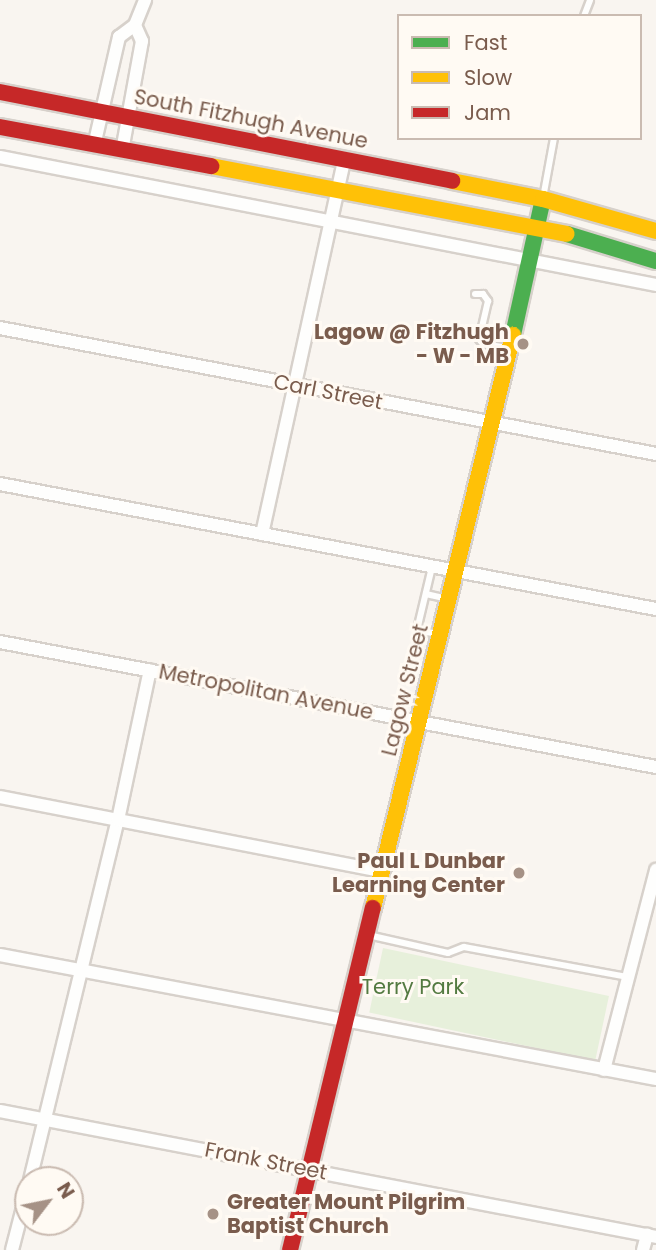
<!DOCTYPE html>
<html>
<head>
<meta charset="utf-8">
<style>
	body { margin:0 }
	#map { position:relative; width:656px; height:1250px; overflow:hidden; background:#f9f5f0; font-family:Poppins,sans-serif }
	div>[style] { position:absolute }
	.green>* { inset:0; background:#e7f0db; transform-origin:0 0 }
	.roads { filter:drop-shadow(2px 0 #d7d1cb) drop-shadow(-2px 0 #d7d1cb) drop-shadow(0 2px #d7d1cb) drop-shadow(0 -2px #d7d1cb) }
	.lane>* { height:6px; margin:-3px; padding:0 3px; transform-origin:3px; border-radius:3px; background:#fefefd }
	.street>* { height:12px; margin:-6px; padding:0 6px; transform-origin:6px; border-radius:6px; background:#fefefd }
	.fast>* { height:16px; margin:-8px; padding:0 8px; transform-origin:8px; border-radius:8px; background:#4caf50 }
	.slow>* { height:16px; margin:-8px; padding:0 8px; transform-origin:8px; border-radius:8px; background:#ffc107 }
	.jam>* { height:16px; margin:-8px; padding:0 8px; transform-origin:8px; border-radius:8px; background:#c62828 }
	.dots>* { width:19px; height:19px; translate:-50% -50%; box-sizing:border-box; border:4px solid #fffaf3; border-radius:50% }
	span { translate:-50% -50%; white-space:nowrap; text-align:center; line-height:1.15; -webkit-text-stroke:6px #fffaf3; paint-order:stroke }
	.street-label { font-size:21px; color:#7a5c4d }
	.poi-label { font-size:21px; color:#7a5c4d; font-weight:700 }
	.right { translate:-100% -50%; text-align:right }
	.left { translate:0 -50%; text-align:left }
	.park-label { font-size:21px; color:#537a41 }
	.legend { position:absolute; left:397px; top:14px; width:245px; height:126px; box-sizing:border-box; background:#fffaf3; border:2px solid #cabbb1; margin:0; padding:9px 12px; list-style:none; font-size:21px; color:#7a5c4d }
	.legend li { display:flex; align-items:center; gap:14px; height:35px }
	.legend b { width:35px; border:2px solid #cabbb1 }
	.north { position:absolute; left:14px; top:1166px; width:70px; height:70px; box-sizing:border-box; background:#fffaf3; border:2px solid #cabbb1; border-radius:50%; rotate:58deg; font-size:19px; font-weight:700; line-height:28px; text-align:center; color:#7a5c4d }
	.north::after { content:''; display:block; margin:auto; width:24px; height:32px; background:#a69286; clip-path:polygon(50% 0,100% 100%,50% 72%,0 100%) }
</style>
</head>
<body>
<div id="map">
	<div class="green">
		<i style="left:383px;top:948px;width:231px;height:66px;rotate:12deg"></i>
	</div>
	<div class="roads">
		<div class="lane">
			<i style="left:584px;top:16px;width:17px;rotate:-69deg"></i>
			<i style="left:543px;top:198px;width:61px;rotate:-79.6deg"></i>
			<i style="left:475px;top:294px;width:8px"></i>
			<i style="left:483px;top:294px;width:9px;rotate:54deg"></i>
			<i style="left:488px;top:301px;width:39px;rotate:103deg"></i>
			<i style="left:479px;top:339px;width:6px;rotate:51deg"></i>
			<i style="left:483px;top:344px;width:25px;rotate:9deg"></i>
			<i style="left:432px;top:567px;width:65px;rotate:103.4deg"></i>
			<i style="left:417px;top:630px;width:21px;rotate:11deg"></i>
			<i style="left:426px;top:594px;width:23px;rotate:13deg"></i>
			<i style="left:368px;top:935px;width:82px;rotate:12.7deg"></i>
			<i style="left:448px;top:953px;width:17px;rotate:-21deg"></i>
			<i style="left:464px;top:947px;width:167px;rotate:10.4deg"></i>
		</div>
		<div class="street">
			<i style="left:94px;top:146px;width:112px;rotate:-77.1deg"></i>
			<i style="left:119px;top:37px;width:20px;rotate:-37deg"></i>
			<i style="left:135px;top:25px;width:27px;rotate:-68deg"></i>
			<i style="left:122px;top:151px;width:112px;rotate:-79.7deg"></i>
			<i style="left:142px;top:41px;width:17px;rotate:-114deg"></i>
			<i style="left:0;top:157px;width:668px;rotate:11.04deg"></i>
			<i style="left:0;top:328px;width:668px;rotate:10.87deg"></i>
			<i style="left:0;top:484px;width:668px;rotate:10.79deg"></i>
			<i style="left:262px;top:534px;width:385px;rotate:-77.6deg"></i>
			<i style="left:0;top:642px;width:668px;rotate:10.79deg"></i>
			<i style="left:0;top:797px;width:389px;rotate:11deg"></i>
			<i style="left:0;top:955px;width:668px;rotate:10.7deg"></i>
			<i style="left:604px;top:1070px;width:207px;rotate:-75.4deg"></i>
			<i style="left:0;top:1111px;width:668px;rotate:10.87deg"></i>
			<i style="left:30px;top:1180px;width:371px;rotate:-76.3deg"></i>
			<i style="left:118px;top:820px;width:153px;rotate:-78deg"></i>
			<i style="left:12px;top:1250px;width:64px;rotate:-75.5deg"></i>
			<i style="left:643px;top:1250px;width:16px;rotate:-75deg"></i>
		</div>
		<div class="fast">
			<i style="left:567px;top:234px;width:93px;rotate:16.9deg"></i>
			<i style="left:513px;top:335px;width:139px;rotate:-77.6deg"></i>
		</div>
		<div class="slow">
			<i style="left:211px;top:166px;width:362px;rotate:10.8deg"></i>
			<i style="left:452px;top:181px;width:93px;rotate:11.2deg"></i>
			<i style="left:543px;top:199px;width:117px;rotate:15.8deg"></i>
			<i style="left:373px;top:908px;width:590px;rotate:-76.27deg"></i>
		</div>
		<div class="jam">
			<i style="left:0;top:92px;width:461px;rotate:11.1deg"></i>
			<i style="left:0;top:127px;width:215px;rotate:10.5deg"></i>
			<i style="left:290px;top:1250px;width:352px;rotate:-76.4deg"></i>
		</div>
	</div>
	<div class="dots">
		<i style="left:523px;top:344px;background:#a69286"></i>
		<i style="left:519px;top:873px;background:#a69286"></i>
		<i style="left:213px;top:1214px;background:#a69286"></i>
	</div>
	<div class="street-label">
		<span style="left:251px;top:119px;rotate:11deg">South Fitzhugh Avenue</span>
		<span style="left:328px;top:392px;rotate:11deg">Carl Street</span>
		<span style="left:405px;top:690px;rotate:-76deg">Lagow Street</span>
		<span style="left:266px;top:692px;rotate:11deg">Metropolitan Avenue</span>
		<span style="left:266px;top:1161px;rotate:11deg">Frank Street</span>
	</div>
	<div class="poi-label">
		<span class="right" style="left:509px;top:344px">Lagow @ Fitzhugh<br>- W - MB</span>
		<span class="right" style="left:505px;top:873px">Paul L Dunbar<br>Learning Center</span>
		<span class="left" style="left:227px;top:1214px">Greater Mount Pilgrim<br>Baptist Church</span>
	</div>
	<div class="park-label">
		<span style="left:413px;top:987px">Terry Park</span>
	</div>
	<ul class="legend">
	<li><b style="height:9px;background:#4caf50"></b>Fast</li>
	<li><b style="height:9px;background:#ffc107"></b>Slow</li>
	<li><b style="height:9px;background:#c62828"></b>Jam</li>
	</ul>
	<div class="north">N</div>
</div>
</body>
</html>
